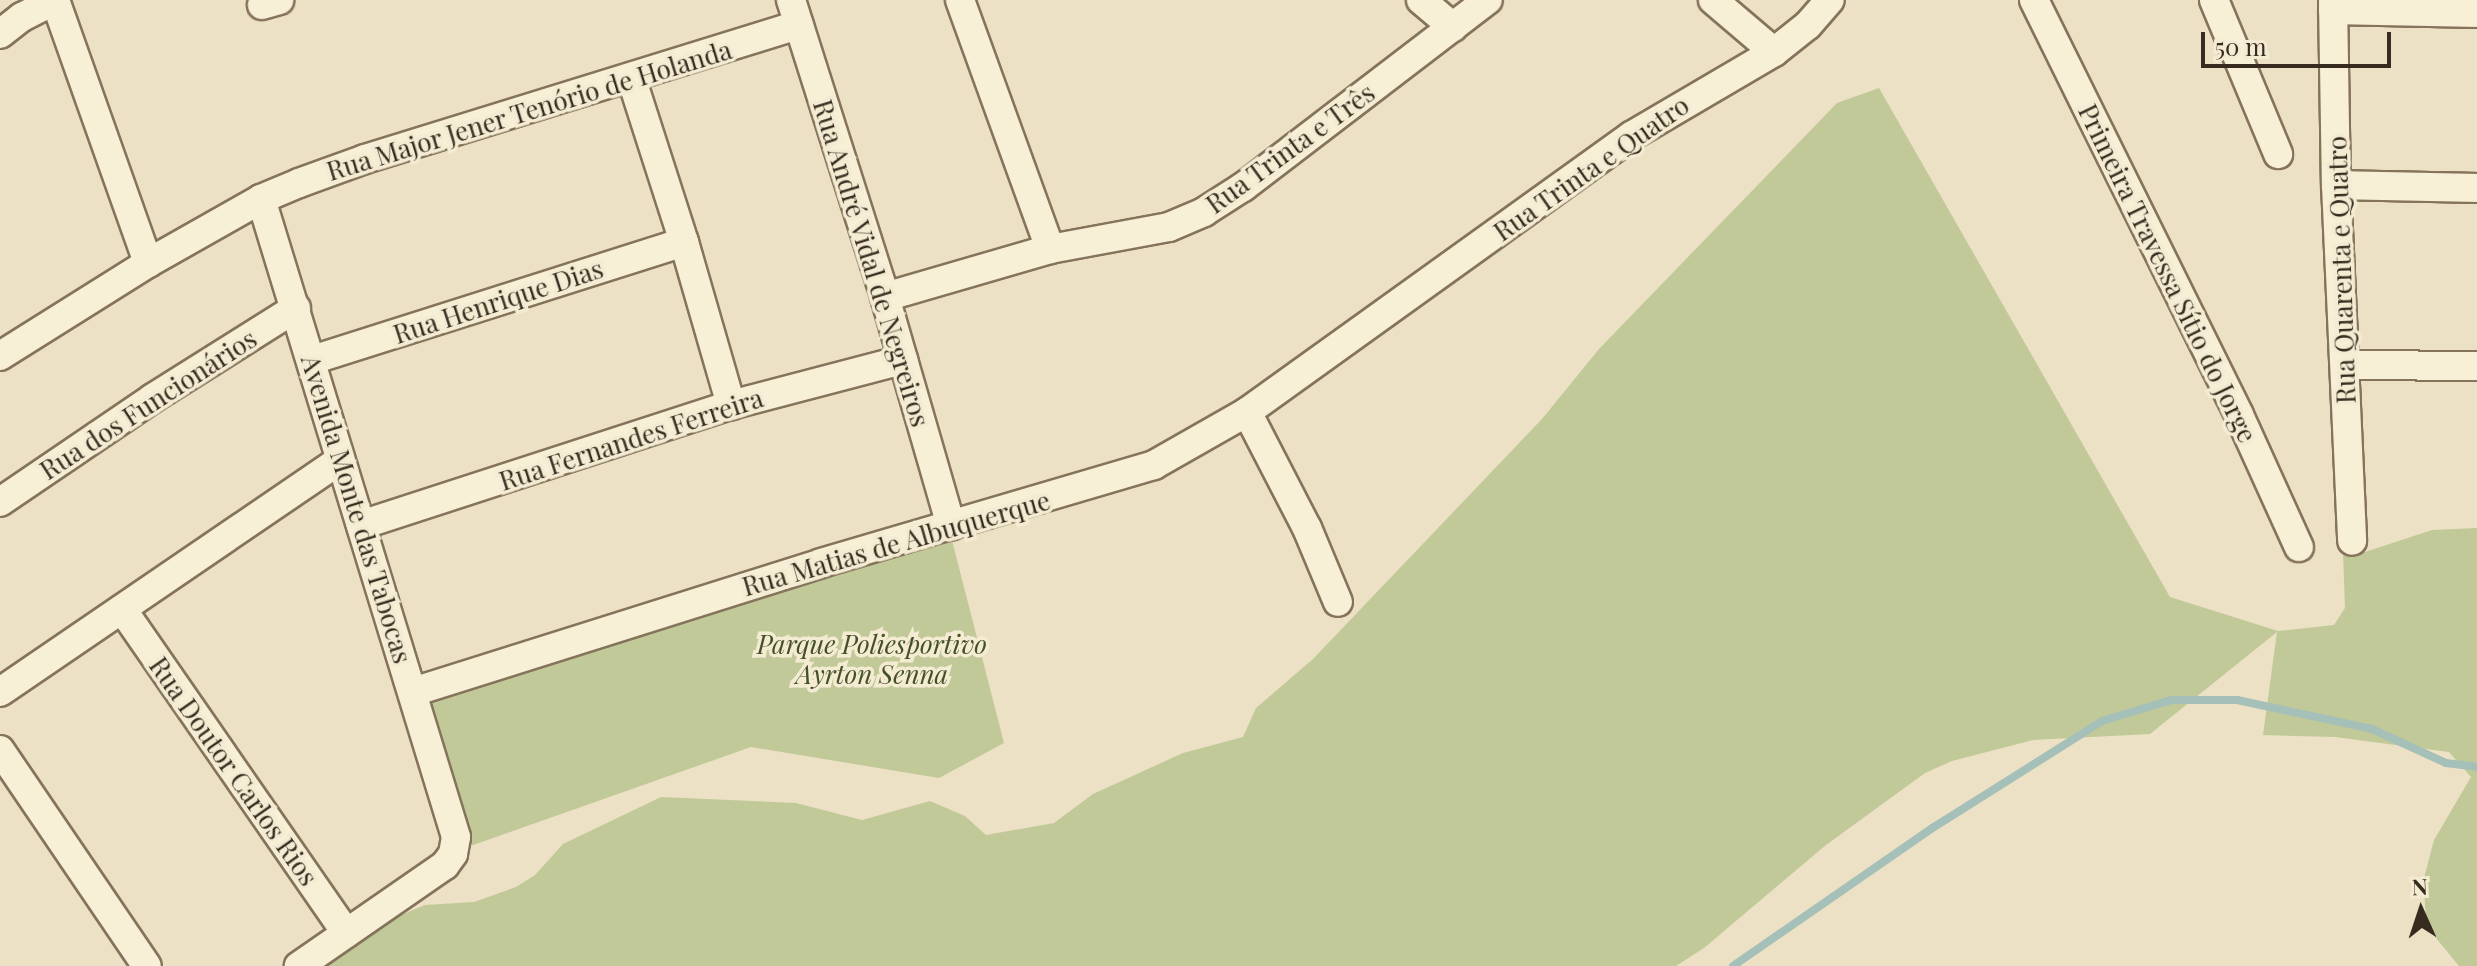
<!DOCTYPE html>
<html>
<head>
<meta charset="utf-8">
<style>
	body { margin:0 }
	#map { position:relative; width:2477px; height:966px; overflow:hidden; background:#ece1c4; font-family:"Playfair Display",serif }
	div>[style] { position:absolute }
	.green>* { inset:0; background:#c1c998 }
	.stream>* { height:8px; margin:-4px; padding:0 4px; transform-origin:4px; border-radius:4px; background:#a5bfb9 }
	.roads { filter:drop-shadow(2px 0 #85735b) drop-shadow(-2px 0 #85735b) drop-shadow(0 2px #85735b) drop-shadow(0 -2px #85735b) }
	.minor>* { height:28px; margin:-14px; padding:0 14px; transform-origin:14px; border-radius:14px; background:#f7efd6 }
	span { translate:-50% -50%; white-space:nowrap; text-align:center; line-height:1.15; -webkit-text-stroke:7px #f4ebd3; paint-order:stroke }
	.street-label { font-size:26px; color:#362b1e }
	.park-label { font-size:26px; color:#445126; font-style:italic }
	.north { position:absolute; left:2381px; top:870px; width:80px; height:80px; -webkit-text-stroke:6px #f4ebd3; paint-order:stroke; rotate:357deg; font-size:22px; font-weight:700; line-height:32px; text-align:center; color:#362b1e }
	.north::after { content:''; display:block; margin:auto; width:28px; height:36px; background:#362b1e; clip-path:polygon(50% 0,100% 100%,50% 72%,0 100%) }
	.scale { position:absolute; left:2201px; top:32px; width:190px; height:36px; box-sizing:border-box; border:4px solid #362b1e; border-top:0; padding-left:10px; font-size:24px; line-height:28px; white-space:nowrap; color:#362b1e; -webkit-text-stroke:6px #f4ebd3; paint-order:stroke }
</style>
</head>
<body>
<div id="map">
	<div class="green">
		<i style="clip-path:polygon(1879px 88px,2170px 597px,2278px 631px,2334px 625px,2345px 608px,2343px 554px,2365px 552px,2432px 530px,2477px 528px,2477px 966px,2459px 966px,2427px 927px,2423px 882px,2434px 840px,2471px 777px,2449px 752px,2335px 737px,2263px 735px,2277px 632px,2150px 734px,2033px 740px,1952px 761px,1925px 773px,1826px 845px,1704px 948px,1676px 966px,322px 966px,396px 917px,425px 905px,474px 902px,516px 887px,535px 875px,563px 844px,661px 797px,796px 803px,862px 820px,930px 801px,965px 816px,986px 835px,1054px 823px,1093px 794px,1183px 753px,1243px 737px,1256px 708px,1313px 659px,1542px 419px,1599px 349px,1837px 103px)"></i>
		<i style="clip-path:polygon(947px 521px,1004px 743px,939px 778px,751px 747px,459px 850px,405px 686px)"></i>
	</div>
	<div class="stream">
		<i style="left:1733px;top:966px;width:244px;rotate:-34.7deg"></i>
		<i style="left:1934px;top:827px;width:199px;rotate:-32.2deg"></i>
		<i style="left:2102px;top:721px;width:72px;rotate:-16.9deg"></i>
		<i style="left:2171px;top:700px;width:66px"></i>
		<i style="left:2237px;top:700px;width:138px;rotate:12.1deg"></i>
		<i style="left:2372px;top:729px;width:81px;rotate:24.7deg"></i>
		<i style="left:2446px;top:763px;width:31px;rotate:7deg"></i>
	</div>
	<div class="roads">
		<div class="minor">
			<i style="left:791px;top:0;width:312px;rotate:72.4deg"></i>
			<i style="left:885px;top:297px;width:238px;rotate:73.9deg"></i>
			<i style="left:960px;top:0;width:265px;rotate:70.1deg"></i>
			<i style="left:1421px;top:0;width:42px;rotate:40.2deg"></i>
			<i style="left:1713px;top:0;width:80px;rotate:40.4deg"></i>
			<i style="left:2034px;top:0;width:463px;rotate:63.7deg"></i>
			<i style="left:2239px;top:415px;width:145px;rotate:65.6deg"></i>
			<i style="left:2214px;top:0;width:167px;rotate:67.4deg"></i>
			<i style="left:2333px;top:0;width:185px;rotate:89.1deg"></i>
			<i style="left:2336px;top:185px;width:356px;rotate:87.4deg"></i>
			<i style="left:262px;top:5px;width:18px;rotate:-16deg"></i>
			<i style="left:2333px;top:10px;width:144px;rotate:1.2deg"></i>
			<i style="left:0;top:34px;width:28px;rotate:-38deg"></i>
			<i style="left:22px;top:17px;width:37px;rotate:-27deg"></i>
			<i style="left:55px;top:0;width:279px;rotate:70.5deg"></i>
			<i style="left:631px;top:77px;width:173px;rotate:72.2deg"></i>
			<i style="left:684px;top:242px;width:170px;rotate:73.9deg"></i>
			<i style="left:2336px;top:185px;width:141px;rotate:1.2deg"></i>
			<i style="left:261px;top:199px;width:667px;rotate:73deg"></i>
			<i style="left:456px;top:837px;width:17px;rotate:100deg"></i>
			<i style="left:453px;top:854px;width:14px;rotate:126deg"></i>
			<i style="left:445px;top:865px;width:178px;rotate:145.3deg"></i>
			<i style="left:885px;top:297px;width:172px;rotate:-16.2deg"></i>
			<i style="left:1050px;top:249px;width:121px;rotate:-10.5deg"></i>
			<i style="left:1169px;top:227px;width:38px;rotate:-23deg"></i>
			<i style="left:1204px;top:212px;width:46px;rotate:-32.7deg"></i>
			<i style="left:1243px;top:187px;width:308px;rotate:-37.4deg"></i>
			<i style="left:0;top:356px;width:175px;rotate:-32.1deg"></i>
			<i style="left:148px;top:263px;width:130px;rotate:-29.5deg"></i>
			<i style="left:261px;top:199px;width:41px;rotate:-22.8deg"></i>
			<i style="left:299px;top:183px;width:70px;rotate:-20deg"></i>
			<i style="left:365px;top:159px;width:454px;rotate:-17.2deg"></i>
			<i style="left:312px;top:360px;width:390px;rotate:-17.6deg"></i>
			<i style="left:2345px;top:365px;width:132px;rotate:0.4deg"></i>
			<i style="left:1247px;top:412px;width:131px;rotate:62.7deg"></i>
			<i style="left:1307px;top:528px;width:80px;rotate:67.3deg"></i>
			<i style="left:0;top:502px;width:185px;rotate:-34.2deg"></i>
			<i style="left:153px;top:398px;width:169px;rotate:-32.2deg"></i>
			<i style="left:361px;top:525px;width:389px;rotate:-18deg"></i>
			<i style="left:731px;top:405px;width:178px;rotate:-14.7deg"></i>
			<i style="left:122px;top:609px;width:394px;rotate:55.3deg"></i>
			<i style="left:0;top:692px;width:412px;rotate:-34.3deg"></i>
			<i style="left:413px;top:692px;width:428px;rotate:-17.5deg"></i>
			<i style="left:821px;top:563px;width:347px;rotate:-16.4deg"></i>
			<i style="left:1154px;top:465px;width:107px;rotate:-29.7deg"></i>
			<i style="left:1247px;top:412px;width:473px;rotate:-35.7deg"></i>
			<i style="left:1631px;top:136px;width:166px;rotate:-30.4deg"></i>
			<i style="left:1774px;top:52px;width:43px;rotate:-38.5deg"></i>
			<i style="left:1808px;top:25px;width:33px;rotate:-49deg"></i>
			<i style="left:0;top:750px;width:261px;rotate:55.8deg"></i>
		</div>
	</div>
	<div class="street-label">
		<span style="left:529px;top:110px;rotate:-17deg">Rua Major Jener Tenório de Holanda</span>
		<span style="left:1290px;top:148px;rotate:-36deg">Rua Trinta e Três</span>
		<span style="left:1591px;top:168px;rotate:-35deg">Rua Trinta e Quatro</span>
		<span style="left:872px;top:263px;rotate:73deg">Rua André Vidal de Negreiros</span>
		<span style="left:2341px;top:270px;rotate:-92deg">Rua Quarenta e Quatro</span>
		<span style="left:2168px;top:273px;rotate:64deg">Primeira Travessa Sítio do Jorge</span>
		<span style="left:498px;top:301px;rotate:-18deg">Rua Henrique Dias</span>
		<span style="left:148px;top:404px;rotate:-33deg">Rua dos Funcionários</span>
		<span style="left:631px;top:439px;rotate:-18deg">Rua Fernandes Ferreira</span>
		<span style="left:357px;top:509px;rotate:73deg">Avenida Monte das Tabocas</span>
		<span style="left:896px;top:543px;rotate:-16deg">Rua Matias de Albuquerque</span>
		<span style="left:234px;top:771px;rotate:55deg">Rua Doutor Carlos Rios</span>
	</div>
	<div class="park-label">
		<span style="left:872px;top:659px">Parque Poliesportivo<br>Ayrton Senna</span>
	</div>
	<div class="north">N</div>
	<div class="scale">50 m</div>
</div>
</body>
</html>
